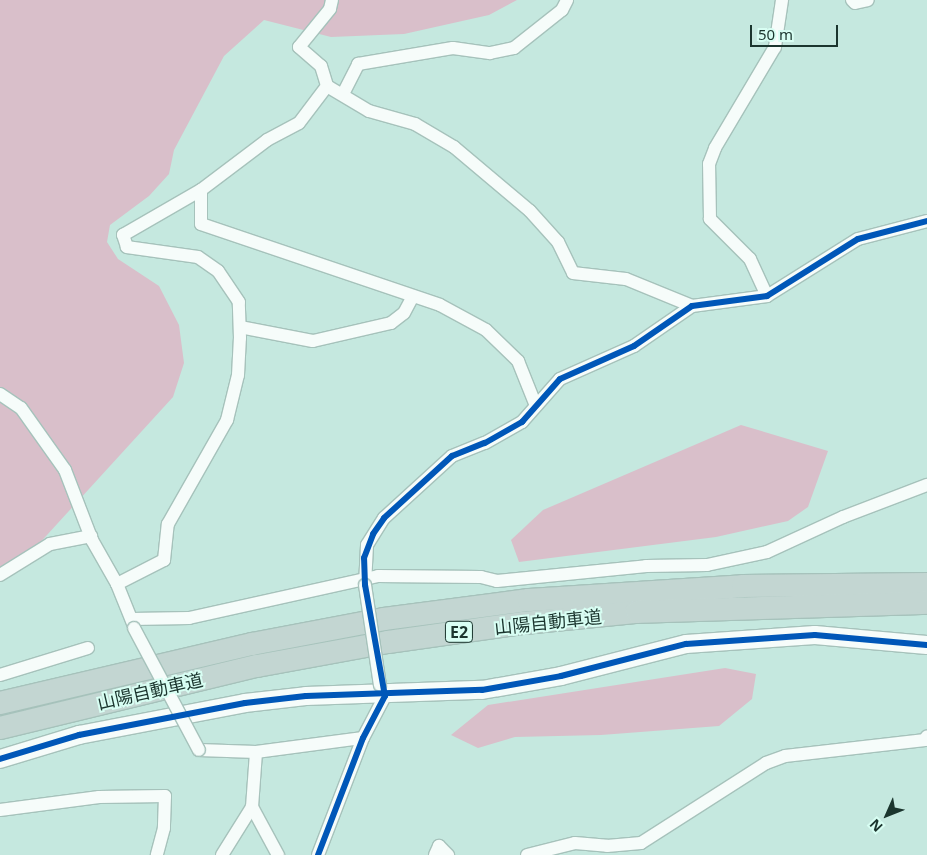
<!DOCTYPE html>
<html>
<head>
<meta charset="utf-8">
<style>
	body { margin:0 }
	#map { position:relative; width:927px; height:855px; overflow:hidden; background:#c5e8df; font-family:"Noto Sans","Noto Sans JP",sans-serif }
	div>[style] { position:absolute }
	.green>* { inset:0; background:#d9bfca }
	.roads { filter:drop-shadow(1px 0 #a6c2bb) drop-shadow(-1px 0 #a6c2bb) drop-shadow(0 1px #a6c2bb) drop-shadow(0 -1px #a6c2bb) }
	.street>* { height:12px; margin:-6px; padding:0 6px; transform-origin:6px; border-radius:6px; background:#f6fcfa }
	.secondary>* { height:18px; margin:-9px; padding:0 9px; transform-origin:9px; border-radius:9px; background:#f6fcfa }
	.highway>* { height:22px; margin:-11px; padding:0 11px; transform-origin:11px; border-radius:11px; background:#c3d6d2 }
	.bridges { filter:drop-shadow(1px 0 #a6c2bb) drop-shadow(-1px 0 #a6c2bb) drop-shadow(0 1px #a6c2bb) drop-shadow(0 -1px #a6c2bb) }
	.street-bridge>* { height:12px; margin:-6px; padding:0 6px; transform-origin:6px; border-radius:6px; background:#f6fcfa }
	.cycleway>* { height:6px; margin:-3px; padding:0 3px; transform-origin:3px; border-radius:3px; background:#0057b8 }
	span { translate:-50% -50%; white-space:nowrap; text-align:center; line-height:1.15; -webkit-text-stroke:4px #d8fef3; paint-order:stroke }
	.shield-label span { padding:1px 4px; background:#d8fef3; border:1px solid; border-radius:4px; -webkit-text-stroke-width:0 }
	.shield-label { font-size:16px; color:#1b352e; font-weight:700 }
	.street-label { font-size:18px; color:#1b352e }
	.north { position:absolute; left:862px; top:790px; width:50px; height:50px; -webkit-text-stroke:4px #d8fef3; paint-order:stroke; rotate:226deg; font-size:14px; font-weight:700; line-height:20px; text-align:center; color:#1b352e }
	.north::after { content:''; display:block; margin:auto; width:18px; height:22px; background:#1b352e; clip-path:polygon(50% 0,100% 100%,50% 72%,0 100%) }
	.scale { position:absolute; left:750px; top:25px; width:88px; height:22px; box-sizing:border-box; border:2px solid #1b352e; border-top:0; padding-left:6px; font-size:15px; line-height:18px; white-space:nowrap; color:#1b352e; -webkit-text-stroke:4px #d8fef3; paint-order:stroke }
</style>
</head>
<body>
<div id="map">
	<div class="green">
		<i style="clip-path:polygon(0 0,517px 0,489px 15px,404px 34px,331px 37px,264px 20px,224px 56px,174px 150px,169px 174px,149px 196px,110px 225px,107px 242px,118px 259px,159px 286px,179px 325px,184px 363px,173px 397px,26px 558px,0 571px)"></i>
		<i style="clip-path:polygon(741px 425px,828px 451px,808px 507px,788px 521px,716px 537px,519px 562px,511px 540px,543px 510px)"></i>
		<i style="clip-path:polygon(725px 668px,756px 674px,752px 699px,719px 726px,601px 735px,515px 737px,478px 748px,451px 735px,488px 705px)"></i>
	</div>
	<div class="roads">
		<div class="street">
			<i style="left:332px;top:0;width:9px;rotate:103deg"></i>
			<i style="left:330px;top:9px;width:49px;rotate:129.2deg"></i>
			<i style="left:299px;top:47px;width:29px;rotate:41deg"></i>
			<i style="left:321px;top:66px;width:21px;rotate:73deg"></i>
			<i style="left:327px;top:86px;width:49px;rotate:30.8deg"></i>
			<i style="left:369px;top:111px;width:48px;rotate:15.8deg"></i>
			<i style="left:415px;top:124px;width:45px;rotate:30.5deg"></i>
			<i style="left:454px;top:147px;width:99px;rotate:40.1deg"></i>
			<i style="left:530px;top:211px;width:42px;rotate:47.9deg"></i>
			<i style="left:558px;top:242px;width:34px;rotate:64deg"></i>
			<i style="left:573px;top:273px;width:53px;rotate:6.5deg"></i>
			<i style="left:626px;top:279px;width:71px;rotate:22.2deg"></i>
			<i style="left:852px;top:0;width:4px;rotate:45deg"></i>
			<i style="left:855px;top:3px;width:13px;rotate:-13deg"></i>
			<i style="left:343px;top:94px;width:34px;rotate:-63deg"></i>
			<i style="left:358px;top:64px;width:96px;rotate:-9.6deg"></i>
			<i style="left:453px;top:48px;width:37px;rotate:8deg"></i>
			<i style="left:490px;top:53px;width:25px;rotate:-12deg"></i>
			<i style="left:514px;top:48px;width:61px;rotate:-38.4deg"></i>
			<i style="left:562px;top:10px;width:11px;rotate:-63deg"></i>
			<i style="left:201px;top:190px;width:34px;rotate:90deg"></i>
			<i style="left:201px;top:224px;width:252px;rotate:18.7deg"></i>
			<i style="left:440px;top:305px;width:52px;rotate:28.5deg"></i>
			<i style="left:486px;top:330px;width:45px;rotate:44.1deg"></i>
			<i style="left:518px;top:361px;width:48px;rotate:68.2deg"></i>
			<i style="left:767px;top:296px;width:41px;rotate:-114.7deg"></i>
			<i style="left:750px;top:259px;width:57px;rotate:-135deg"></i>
			<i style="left:710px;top:219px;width:55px;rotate:-91deg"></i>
			<i style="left:709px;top:164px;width:17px;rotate:-69deg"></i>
			<i style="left:715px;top:148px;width:117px;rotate:-59.3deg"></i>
			<i style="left:775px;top:47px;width:48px;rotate:-81.5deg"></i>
			<i style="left:240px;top:327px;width:74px;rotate:10.9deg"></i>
			<i style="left:313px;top:341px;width:80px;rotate:-13deg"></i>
			<i style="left:391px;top:323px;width:16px;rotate:-38deg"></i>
			<i style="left:404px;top:313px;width:19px;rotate:-62deg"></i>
			<i style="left:0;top:394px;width:25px;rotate:34deg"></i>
			<i style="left:21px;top:408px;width:76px;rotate:54.6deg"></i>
			<i style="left:65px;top:470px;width:75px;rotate:68.9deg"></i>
			<i style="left:92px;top:540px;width:51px;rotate:60.4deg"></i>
			<i style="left:117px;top:584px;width:45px;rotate:68deg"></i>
			<i style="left:0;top:575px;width:59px;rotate:-31.8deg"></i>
			<i style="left:50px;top:544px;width:42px;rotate:-11deg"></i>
			<i style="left:117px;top:584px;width:53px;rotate:-27.1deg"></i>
			<i style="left:164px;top:560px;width:36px;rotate:-84deg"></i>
			<i style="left:168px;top:524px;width:120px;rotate:-60.4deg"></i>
			<i style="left:227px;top:420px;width:46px;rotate:-76.3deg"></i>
			<i style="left:238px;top:375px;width:37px;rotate:-87deg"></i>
			<i style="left:240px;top:338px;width:36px;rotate:-92deg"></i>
			<i style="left:239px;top:302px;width:37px;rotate:-124deg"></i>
			<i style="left:218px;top:271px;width:24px;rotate:-145deg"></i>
			<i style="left:198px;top:257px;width:72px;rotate:-172deg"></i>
			<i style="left:127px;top:247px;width:13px;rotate:-108deg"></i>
			<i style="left:123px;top:235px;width:90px;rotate:-30deg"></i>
			<i style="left:201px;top:190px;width:83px;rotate:-37.1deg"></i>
			<i style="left:267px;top:140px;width:36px;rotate:-28deg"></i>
			<i style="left:299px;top:123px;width:46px;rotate:-52.9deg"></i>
			<i style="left:365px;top:585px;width:40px;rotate:-87.1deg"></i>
			<i style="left:367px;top:545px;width:32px;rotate:-58deg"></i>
			<i style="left:384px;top:518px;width:92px;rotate:-42.4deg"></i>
			<i style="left:452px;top:456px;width:35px;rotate:-22deg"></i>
			<i style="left:485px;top:443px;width:43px;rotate:-29.6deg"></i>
			<i style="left:522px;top:422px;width:57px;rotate:-48.5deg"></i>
			<i style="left:560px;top:379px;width:81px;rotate:-24deg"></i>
			<i style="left:634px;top:346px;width:70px;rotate:-34.6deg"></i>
			<i style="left:692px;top:306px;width:76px;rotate:-7.6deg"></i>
			<i style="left:767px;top:296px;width:107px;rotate:-32.1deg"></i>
			<i style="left:858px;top:239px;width:71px;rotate:-14.6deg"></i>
			<i style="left:132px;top:619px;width:57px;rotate:-1deg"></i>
			<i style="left:189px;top:618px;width:194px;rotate:-12.5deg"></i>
			<i style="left:378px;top:576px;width:103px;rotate:0.6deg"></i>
			<i style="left:481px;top:577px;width:16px;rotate:14deg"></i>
			<i style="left:497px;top:581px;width:150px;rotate:-5.7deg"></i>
			<i style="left:646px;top:566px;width:61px;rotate:-0.9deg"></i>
			<i style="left:707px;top:565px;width:61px;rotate:-12.2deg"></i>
			<i style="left:767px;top:552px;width:84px;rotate:-24.7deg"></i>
			<i style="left:843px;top:517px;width:90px;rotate:-20.9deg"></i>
			<i style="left:0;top:675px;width:92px;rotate:-17.1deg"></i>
			<i style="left:199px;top:750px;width:57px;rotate:2deg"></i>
			<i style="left:256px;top:752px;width:108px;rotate:-7.5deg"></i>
			<i style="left:252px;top:807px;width:55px;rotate:61.6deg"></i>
			<i style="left:0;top:810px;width:100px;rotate:-7.5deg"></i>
			<i style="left:99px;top:797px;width:66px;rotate:-0.9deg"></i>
			<i style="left:165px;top:796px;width:32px;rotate:92deg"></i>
			<i style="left:164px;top:828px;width:28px;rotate:105deg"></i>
			<i style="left:222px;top:855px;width:57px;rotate:-58deg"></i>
			<i style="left:252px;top:807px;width:55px;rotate:-85.8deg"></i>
			<i style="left:318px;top:855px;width:125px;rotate:-69deg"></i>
			<i style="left:363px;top:738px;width:47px;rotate:-62.4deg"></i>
			<i style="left:385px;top:696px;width:10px;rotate:-114deg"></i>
			<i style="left:435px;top:855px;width:10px;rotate:-66deg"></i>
			<i style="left:439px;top:846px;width:13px;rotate:45deg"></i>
			<i style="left:527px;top:855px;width:49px;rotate:-14deg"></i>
			<i style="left:575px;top:843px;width:32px;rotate:5deg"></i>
			<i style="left:607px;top:846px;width:34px;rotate:-5deg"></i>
			<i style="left:641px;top:843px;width:148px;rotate:-32.6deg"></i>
			<i style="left:766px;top:763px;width:20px;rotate:-20deg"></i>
			<i style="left:785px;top:756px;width:141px;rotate:-6.5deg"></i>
			<i style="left:925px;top:740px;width:4px;rotate:-63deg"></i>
		</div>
		<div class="secondary">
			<i style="left:0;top:759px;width:83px;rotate:-16.9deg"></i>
			<i style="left:79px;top:735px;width:169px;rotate:-10.9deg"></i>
			<i style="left:245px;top:703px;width:61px;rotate:-6.5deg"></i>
			<i style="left:306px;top:696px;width:176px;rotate:-2deg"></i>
			<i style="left:482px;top:690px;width:80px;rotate:-10deg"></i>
			<i style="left:561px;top:676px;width:129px;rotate:-14.4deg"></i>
			<i style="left:686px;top:644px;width:129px;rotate:-4deg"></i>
			<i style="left:815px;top:635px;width:112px;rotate:5.1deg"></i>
		</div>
		<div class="highway">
			<i style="left:0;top:703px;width:259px;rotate:-13.2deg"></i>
			<i style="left:252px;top:644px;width:134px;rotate:-10.7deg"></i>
			<i style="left:384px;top:619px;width:146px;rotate:-7.5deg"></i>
			<i style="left:529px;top:600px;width:214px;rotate:-3.7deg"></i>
			<i style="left:743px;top:586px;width:184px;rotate:-0.6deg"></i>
			<i style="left:0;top:728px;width:264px;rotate:-13.6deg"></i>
			<i style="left:257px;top:666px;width:133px;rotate:-10.4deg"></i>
			<i style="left:388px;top:642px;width:137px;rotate:-8deg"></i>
			<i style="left:524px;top:623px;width:114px;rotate:-5.6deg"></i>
			<i style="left:637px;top:612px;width:290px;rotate:-1.8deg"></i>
		</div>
	</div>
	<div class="bridges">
		<div class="street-bridge">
			<i style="left:365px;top:585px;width:101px;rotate:81.5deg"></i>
			<i style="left:134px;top:628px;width:138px;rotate:62deg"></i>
		</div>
	</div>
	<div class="cycleway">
		<i style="left:0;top:759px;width:83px;rotate:-16.9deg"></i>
		<i style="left:79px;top:735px;width:169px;rotate:-10.9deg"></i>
		<i style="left:245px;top:703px;width:61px;rotate:-6.5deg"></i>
		<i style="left:306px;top:696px;width:176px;rotate:-2deg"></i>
		<i style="left:482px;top:690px;width:80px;rotate:-10deg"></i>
		<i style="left:561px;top:676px;width:129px;rotate:-14.4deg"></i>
		<i style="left:686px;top:644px;width:129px;rotate:-4deg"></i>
		<i style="left:815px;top:635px;width:112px;rotate:5.1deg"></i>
		<i style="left:318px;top:855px;width:125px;rotate:-69deg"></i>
		<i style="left:363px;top:738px;width:47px;rotate:-62.4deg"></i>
		<i style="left:385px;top:696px;width:113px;rotate:-100.2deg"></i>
		<i style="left:365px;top:585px;width:27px;rotate:-92deg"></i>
		<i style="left:364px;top:558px;width:26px;rotate:-69deg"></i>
		<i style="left:373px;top:534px;width:19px;rotate:-55deg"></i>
		<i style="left:384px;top:518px;width:92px;rotate:-42.4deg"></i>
		<i style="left:452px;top:456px;width:35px;rotate:-22deg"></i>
		<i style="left:485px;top:443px;width:43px;rotate:-29.6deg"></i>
		<i style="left:522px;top:422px;width:57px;rotate:-48.5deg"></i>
		<i style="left:560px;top:379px;width:81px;rotate:-24deg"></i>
		<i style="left:634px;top:346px;width:70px;rotate:-34.6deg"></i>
		<i style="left:692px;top:306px;width:76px;rotate:-7.6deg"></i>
		<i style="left:767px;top:296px;width:107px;rotate:-32.1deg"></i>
		<i style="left:858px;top:239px;width:71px;rotate:-14.6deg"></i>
	</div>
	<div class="shield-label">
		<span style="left:459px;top:632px">E2</span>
	</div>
	<div class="street-label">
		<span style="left:548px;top:622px;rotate:-6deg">山陽自動車道</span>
		<span style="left:150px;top:691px;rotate:-13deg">山陽自動車道</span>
	</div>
	<div class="north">N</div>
	<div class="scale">50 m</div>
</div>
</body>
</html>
